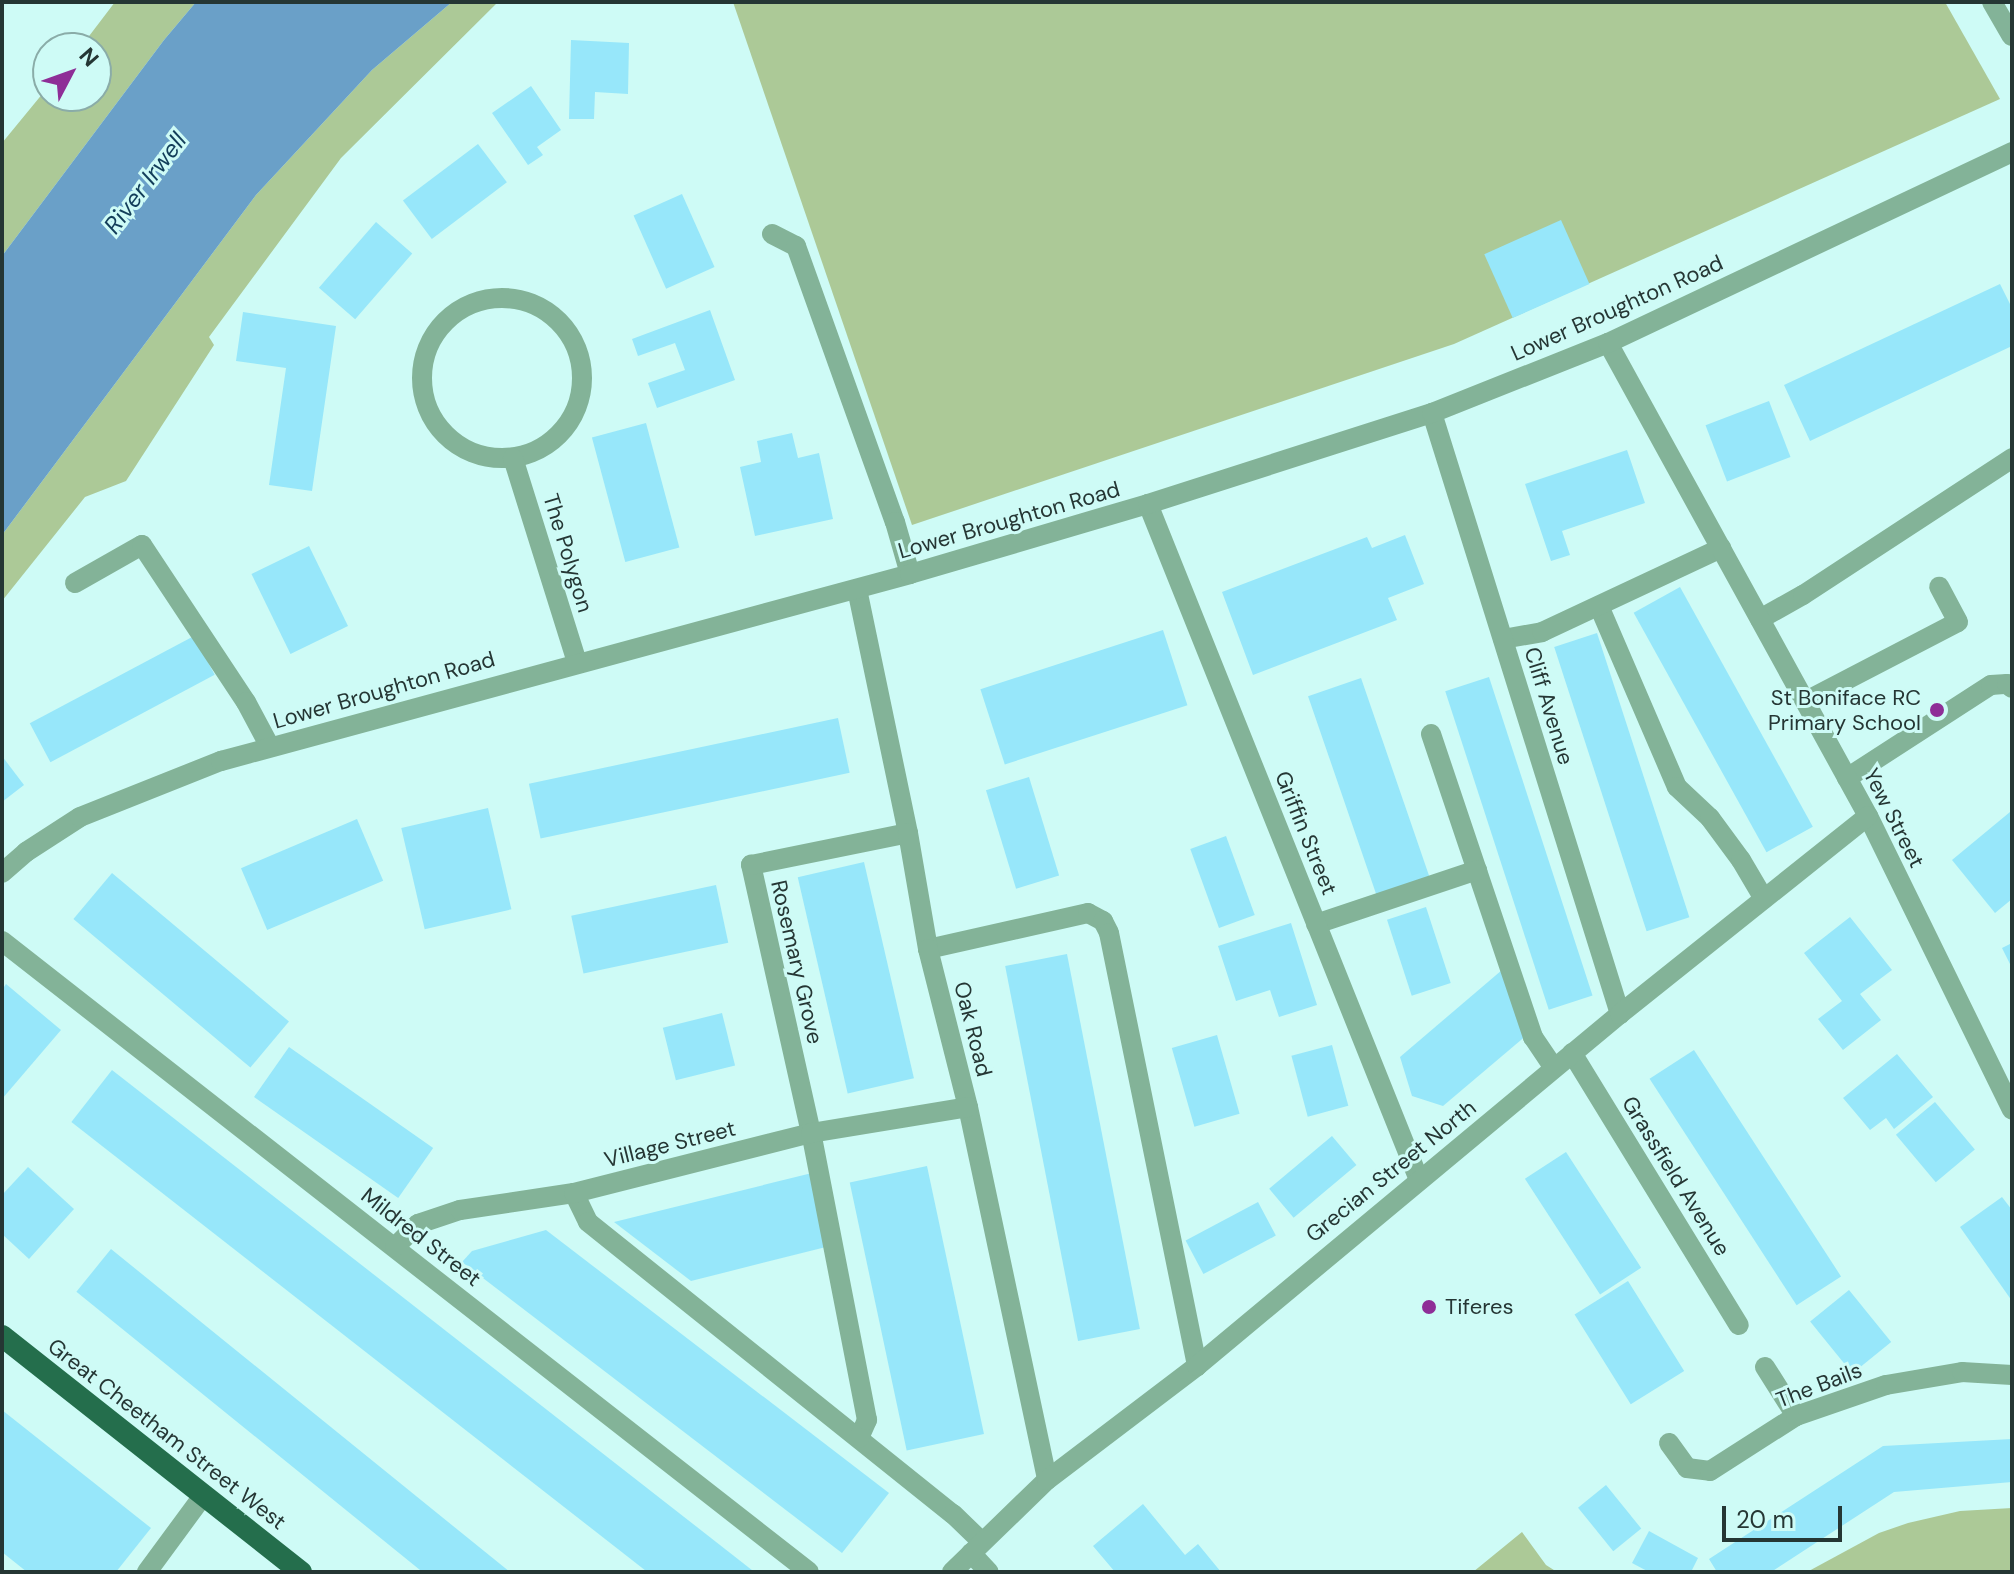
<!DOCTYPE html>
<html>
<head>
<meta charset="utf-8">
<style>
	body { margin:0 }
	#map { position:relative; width:2014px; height:1574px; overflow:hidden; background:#cefbf6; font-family:"DM Sans",sans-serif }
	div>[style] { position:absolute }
	.green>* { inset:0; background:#acc997 }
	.water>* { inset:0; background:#6aa0c8 }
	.building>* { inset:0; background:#97e7fa; transform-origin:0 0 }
	.service>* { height:20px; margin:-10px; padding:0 10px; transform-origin:10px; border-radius:10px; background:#83b398 }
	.minor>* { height:20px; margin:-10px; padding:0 10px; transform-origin:10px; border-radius:10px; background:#83b398 }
	.minor>.ring { margin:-10px; padding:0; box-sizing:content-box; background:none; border:20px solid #83b398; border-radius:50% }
	.trunk>* { height:22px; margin:-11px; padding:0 11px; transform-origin:11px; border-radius:11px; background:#246e4c }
	.dots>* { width:22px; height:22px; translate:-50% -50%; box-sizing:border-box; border:4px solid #cefbf6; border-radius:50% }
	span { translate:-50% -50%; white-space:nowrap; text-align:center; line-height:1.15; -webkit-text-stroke:6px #cefbf6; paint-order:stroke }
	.street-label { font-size:22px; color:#253634 }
	.poi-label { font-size:22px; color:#253634 }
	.right { translate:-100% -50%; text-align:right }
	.left { translate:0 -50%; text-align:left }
	.water-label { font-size:24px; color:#123d59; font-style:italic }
	.frame { position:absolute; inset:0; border:4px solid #253634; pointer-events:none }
	.north { position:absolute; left:32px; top:32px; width:80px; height:80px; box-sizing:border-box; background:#cefbf6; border:2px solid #8aaca8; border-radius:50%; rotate:49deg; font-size:22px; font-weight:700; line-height:32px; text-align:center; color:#253634 }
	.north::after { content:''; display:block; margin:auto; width:28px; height:36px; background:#8e2e97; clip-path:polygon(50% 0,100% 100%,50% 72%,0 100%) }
	.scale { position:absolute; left:1722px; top:1506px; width:120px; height:36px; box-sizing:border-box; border:4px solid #253634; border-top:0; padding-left:10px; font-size:24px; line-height:28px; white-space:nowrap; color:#253634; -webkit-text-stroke:6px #cefbf6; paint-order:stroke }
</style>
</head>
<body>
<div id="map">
	<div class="green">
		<i style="clip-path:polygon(115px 2px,196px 2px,164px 40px,2px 256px,2px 143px,48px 87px,48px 96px,96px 96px,96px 48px,80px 48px)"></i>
		<i style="clip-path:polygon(452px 2px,498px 2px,341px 158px,209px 337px,214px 345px,126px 481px,85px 497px,2px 601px,2px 535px,256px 195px,372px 70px)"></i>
		<i style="clip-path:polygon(733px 2px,1945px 2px,2000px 99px,1454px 344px,912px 525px)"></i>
		<i style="clip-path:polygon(2012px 1508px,2012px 1572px,1807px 1572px,1879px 1533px,1908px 1523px,1960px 1511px)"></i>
		<i style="clip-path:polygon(1522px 1532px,1546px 1565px,1557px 1572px,1473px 1572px)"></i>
	</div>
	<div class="water">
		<i style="clip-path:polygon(196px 2px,452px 2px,372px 70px,256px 195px,2px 535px,2px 256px,164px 40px)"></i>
	</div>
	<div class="building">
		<i style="clip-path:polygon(571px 40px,629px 43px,628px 94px,595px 92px,594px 119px,569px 119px)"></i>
		<i style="clip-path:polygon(531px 86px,561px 130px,537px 147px,543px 155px,528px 165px,492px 113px)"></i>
		<i style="left:478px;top:144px;width:48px;height:94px;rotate:53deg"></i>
		<i style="left:682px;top:194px;width:80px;height:53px;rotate:66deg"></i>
		<i style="left:1561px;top:220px;width:70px;height:84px;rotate:66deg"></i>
		<i style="left:376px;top:222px;width:48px;height:87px;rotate:41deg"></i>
		<i style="clip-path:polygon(2000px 284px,2012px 308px,2012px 346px,1810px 441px,1784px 385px)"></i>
		<i style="clip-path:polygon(710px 310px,735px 380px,657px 408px,648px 383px,685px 370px,675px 343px,638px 356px,632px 339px)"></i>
		<i style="clip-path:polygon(243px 312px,336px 326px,312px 491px,269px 485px,286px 368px,236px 361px)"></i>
		<i style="left:1769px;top:401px;width:60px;height:68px;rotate:69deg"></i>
		<i style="left:646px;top:423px;width:129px;height:56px;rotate:75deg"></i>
		<i style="clip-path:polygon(792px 433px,798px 458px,819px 453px,833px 519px,755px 536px,740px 467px,761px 462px,757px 441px)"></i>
		<i style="clip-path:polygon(1627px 450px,1645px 503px,1562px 531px,1570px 555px,1551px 561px,1525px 484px)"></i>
		<i style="clip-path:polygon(1405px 535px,1424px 584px,1388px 598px,1397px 620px,1253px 675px,1222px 592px,1367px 537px,1372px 548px)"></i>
		<i style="left:309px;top:546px;width:89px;height:64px;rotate:64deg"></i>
		<i style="left:1680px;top:587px;width:274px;height:53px;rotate:61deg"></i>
		<i style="left:1163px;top:630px;width:79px;height:192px;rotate:72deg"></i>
		<i style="left:1597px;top:633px;width:299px;height:45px;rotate:72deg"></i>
		<i style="left:194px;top:636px;width:44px;height:186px;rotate:62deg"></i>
		<i style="left:1489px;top:677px;width:335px;height:46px;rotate:72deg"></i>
		<i style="left:1361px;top:678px;width:212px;height:56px;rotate:71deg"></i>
		<i style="left:838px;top:718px;width:56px;height:316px;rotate:78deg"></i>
		<i style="clip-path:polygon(2px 756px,24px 785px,2px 802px)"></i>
		<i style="left:1029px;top:777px;width:103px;height:45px;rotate:73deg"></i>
		<i style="left:488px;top:808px;width:104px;height:89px;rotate:77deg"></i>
		<i style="clip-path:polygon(2010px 812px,2012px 899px,1995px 913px,1952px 860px)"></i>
		<i style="left:357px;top:819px;width:67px;height:126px;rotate:67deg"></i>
		<i style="left:1226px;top:836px;width:84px;height:38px;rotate:70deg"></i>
		<i style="left:864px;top:862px;width:222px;height:68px;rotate:77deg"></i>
		<i style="left:112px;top:873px;width:231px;height:60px;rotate:40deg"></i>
		<i style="left:716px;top:885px;width:59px;height:148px;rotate:78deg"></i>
		<i style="left:1426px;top:907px;width:80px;height:41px;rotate:72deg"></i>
		<i style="clip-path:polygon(1850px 917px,1892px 970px,1860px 994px,1881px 1020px,1843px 1050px,1818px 1019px,1842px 1001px,1804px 953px)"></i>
		<i style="clip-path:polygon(1291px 923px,1317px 1005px,1279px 1017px,1270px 990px,1236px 1001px,1218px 946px)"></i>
		<i style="clip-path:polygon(2012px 943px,2012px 968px,2002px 948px)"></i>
		<i style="left:1067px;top:954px;width:382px;height:63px;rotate:79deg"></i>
		<i style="clip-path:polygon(1502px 970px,1527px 1035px,1443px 1106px,1412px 1096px,1400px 1057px)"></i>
		<i style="clip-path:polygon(6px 984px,61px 1030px,2px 1099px,2px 990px)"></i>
		<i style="left:722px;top:1013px;width:54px;height:61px;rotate:76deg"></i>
		<i style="left:1217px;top:1035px;width:82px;height:47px;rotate:74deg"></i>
		<i style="left:1332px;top:1045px;width:63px;height:42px;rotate:75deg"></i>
		<i style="left:289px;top:1047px;width:176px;height:61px;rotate:35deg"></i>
		<i style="left:1694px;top:1050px;width:270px;height:53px;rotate:57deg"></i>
		<i style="clip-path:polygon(1897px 1054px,1933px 1097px,1894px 1129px,1886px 1118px,1870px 1130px,1843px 1098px)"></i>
		<i style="left:112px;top:1070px;width:812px;height:66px;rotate:38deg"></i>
		<i style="left:1935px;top:1102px;width:62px;height:51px;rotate:50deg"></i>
		<i style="left:1332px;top:1136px;width:38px;height:82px;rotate:50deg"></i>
		<i style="left:1566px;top:1152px;width:138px;height:49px;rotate:57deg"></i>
		<i style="left:927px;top:1166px;width:274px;height:79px;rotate:78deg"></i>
		<i style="clip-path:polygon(28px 1167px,74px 1209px,29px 1259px,2px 1234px,2px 1195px)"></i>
		<i style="clip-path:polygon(812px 1173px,830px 1246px,691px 1281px,614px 1222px)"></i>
		<i style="clip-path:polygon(2002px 1197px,2012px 1210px,2012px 1301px,1960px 1227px)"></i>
		<i style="left:1258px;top:1202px;width:38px;height:82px;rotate:62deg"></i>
		<i style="clip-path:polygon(546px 1230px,889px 1493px,842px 1553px,462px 1262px,472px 1251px)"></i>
		<i style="left:111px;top:1249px;width:516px;height:55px;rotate:39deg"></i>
		<i style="left:1628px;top:1281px;width:106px;height:63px;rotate:58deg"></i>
		<i style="left:1849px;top:1290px;width:67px;height:50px;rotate:51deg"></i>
		<i style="clip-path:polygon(2px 1410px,151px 1528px,116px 1572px,27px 1572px,2px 1552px)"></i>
		<i style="clip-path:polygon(2012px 1439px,2012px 1482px,1894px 1492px,1771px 1572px,1717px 1572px,1709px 1559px,1883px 1446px)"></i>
		<i style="left:1606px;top:1485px;width:56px;height:36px;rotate:51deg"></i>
		<i style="clip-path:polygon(1143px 1504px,1185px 1555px,1198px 1544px,1221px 1572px,1115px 1572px,1093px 1546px)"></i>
		<i style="clip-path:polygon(1649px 1531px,1698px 1558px,1691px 1572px,1649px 1572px,1632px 1563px)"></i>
	</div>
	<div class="service">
		<i style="left:772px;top:234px;width:27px;rotate:27deg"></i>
		<i style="left:796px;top:246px;width:293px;rotate:70.3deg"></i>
		<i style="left:895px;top:522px;width:54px;rotate:73.9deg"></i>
		<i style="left:75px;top:583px;width:77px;rotate:-29.6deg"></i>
		<i style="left:142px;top:545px;width:188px;rotate:56.5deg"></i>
		<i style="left:246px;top:702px;width:51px;rotate:61.9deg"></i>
		<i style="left:1599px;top:606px;width:197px;rotate:66.7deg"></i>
		<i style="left:1677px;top:787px;width:45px;rotate:43.2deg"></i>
		<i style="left:1710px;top:818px;width:52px;rotate:53.6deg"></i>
		<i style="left:1741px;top:860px;width:45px;rotate:59.5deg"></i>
		<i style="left:1760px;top:619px;width:49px;rotate:-29.2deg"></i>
		<i style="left:1803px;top:595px;width:250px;rotate:-33.2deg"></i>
		<i style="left:1503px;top:639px;width:40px;rotate:-10deg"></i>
		<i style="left:1542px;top:632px;width:198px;rotate:-25.1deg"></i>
		<i style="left:1431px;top:734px;width:320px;rotate:71.4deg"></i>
		<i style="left:1533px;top:1037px;width:37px;rotate:56deg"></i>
		<i style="left:1847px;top:778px;width:171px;rotate:-32.9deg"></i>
		<i style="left:1991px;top:685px;width:16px;rotate:-4deg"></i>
		<i style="left:2007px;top:684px;width:6px;rotate:39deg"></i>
		<i style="left:1316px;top:924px;width:170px;rotate:-18.5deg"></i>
		<i style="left:928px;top:949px;width:164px;rotate:-12.7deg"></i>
		<i style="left:1088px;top:913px;width:17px;rotate:28deg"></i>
		<i style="left:1103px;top:921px;width:13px;rotate:63deg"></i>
		<i style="left:1109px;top:933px;width:442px;rotate:78.5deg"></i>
		<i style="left:574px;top:1193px;width:32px;rotate:64deg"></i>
		<i style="left:588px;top:1222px;width:467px;rotate:38.7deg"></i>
		<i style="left:953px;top:1514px;width:40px;rotate:44deg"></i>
		<i style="left:859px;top:1438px;width:20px;rotate:-66deg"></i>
		<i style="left:867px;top:1420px;width:292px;rotate:-101deg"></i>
		<i style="left:811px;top:1133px;width:275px;rotate:-102.6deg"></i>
		<i style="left:751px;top:865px;width:160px;rotate:-11.5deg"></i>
		<i style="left:971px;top:1553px;width:26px;rotate:47deg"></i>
	</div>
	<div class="minor">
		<i style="left:1992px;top:2px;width:39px;rotate:60deg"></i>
		<i class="ring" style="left:422px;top:298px;width:140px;height:140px"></i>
		<i style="left:1608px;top:343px;width:540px;rotate:61.2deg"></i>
		<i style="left:1868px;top:816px;width:327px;rotate:63.9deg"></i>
		<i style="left:1432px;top:413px;width:630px;rotate:72.63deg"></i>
		<i style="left:513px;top:458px;width:214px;rotate:72.6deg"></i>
		<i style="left:1148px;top:504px;width:728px;rotate:68.15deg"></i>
		<i style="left:857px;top:589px;width:249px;rotate:78.2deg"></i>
		<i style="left:908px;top:833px;width:118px;rotate:80.2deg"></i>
		<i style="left:928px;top:949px;width:163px;rotate:75.8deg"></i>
		<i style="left:968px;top:1107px;width:381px;rotate:78deg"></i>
		<i style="left:1806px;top:701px;width:171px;rotate:-27.5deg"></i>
		<i style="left:1958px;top:622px;width:40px;rotate:-118deg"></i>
		<i style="left:2px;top:873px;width:32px;rotate:-41deg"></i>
		<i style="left:26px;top:852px;width:64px;rotate:-32.9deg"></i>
		<i style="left:80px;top:817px;width:152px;rotate:-21.7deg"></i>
		<i style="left:221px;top:761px;width:714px;rotate:-15.18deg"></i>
		<i style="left:910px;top:574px;width:248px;rotate:-16.4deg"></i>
		<i style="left:1148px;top:504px;width:298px;rotate:-17.8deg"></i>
		<i style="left:1432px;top:413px;width:189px;rotate:-21.7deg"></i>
		<i style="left:1608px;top:343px;width:447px;rotate:-25.3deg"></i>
		<i style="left:2px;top:941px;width:1024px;rotate:38.02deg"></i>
		<i style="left:1572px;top:1053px;width:319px;rotate:58.5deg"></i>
		<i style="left:395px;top:1247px;width:33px;rotate:-45deg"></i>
		<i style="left:418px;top:1224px;width:44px;rotate:-18.4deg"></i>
		<i style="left:460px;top:1210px;width:115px;rotate:-8.5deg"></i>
		<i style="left:574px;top:1193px;width:244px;rotate:-14.2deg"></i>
		<i style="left:811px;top:1133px;width:159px;rotate:-9.4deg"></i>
		<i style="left:1765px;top:1367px;width:58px;rotate:57.7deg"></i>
		<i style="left:1669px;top:1443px;width:31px;rotate:54deg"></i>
		<i style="left:1687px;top:1468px;width:23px;rotate:7deg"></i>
		<i style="left:1710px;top:1471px;width:102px;rotate:-32.6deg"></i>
		<i style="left:1796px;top:1416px;width:95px;rotate:-19deg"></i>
		<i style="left:1886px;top:1385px;width:77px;rotate:-9.7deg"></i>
		<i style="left:1962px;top:1372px;width:50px;rotate:3.4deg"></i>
		<i style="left:147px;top:1572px;width:93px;rotate:-53.7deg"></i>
		<i style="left:952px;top:1572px;width:132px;rotate:-44.1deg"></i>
		<i style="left:1047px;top:1480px;width:188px;rotate:-37.2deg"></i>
		<i style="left:1197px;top:1366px;width:550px;rotate:-39.77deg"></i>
		<i style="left:1620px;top:1014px;width:317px;rotate:-38.6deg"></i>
	</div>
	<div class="trunk">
		<i style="left:2px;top:1336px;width:381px;rotate:38.3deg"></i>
	</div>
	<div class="dots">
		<i style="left:1937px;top:710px;background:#8e2e97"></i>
		<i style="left:1429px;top:1307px;background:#8e2e97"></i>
	</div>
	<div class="street-label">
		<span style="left:1617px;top:308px;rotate:-24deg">Lower Broughton Road</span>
		<span style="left:1009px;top:520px;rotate:-16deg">Lower Broughton Road</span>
		<span style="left:568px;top:553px;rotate:73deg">The Polygon</span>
		<span style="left:384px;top:690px;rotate:-16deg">Lower Broughton Road</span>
		<span style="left:1549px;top:706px;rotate:73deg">Cliff Avenue</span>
		<span style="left:1894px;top:818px;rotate:63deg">Yew Street</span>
		<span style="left:1306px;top:833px;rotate:68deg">Griffin Street</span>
		<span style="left:797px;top:962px;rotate:77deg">Rosemary Grove</span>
		<span style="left:973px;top:1029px;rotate:76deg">Oak Road</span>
		<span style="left:670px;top:1144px;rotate:-14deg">Village Street</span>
		<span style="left:1391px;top:1171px;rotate:-39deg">Grecian Street North</span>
		<span style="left:1676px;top:1176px;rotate:58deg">Grassfield Avenue</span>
		<span style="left:421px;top:1237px;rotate:38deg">Mildred Street</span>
		<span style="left:1819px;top:1385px;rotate:-21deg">The Bails</span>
		<span style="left:167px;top:1434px;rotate:38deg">Great Cheetham Street West</span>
	</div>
	<div class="poi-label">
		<span class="right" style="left:1921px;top:710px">St Boniface RC<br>Primary School</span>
		<span class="left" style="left:1445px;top:1307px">Tiferes</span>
	</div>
	<div class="water-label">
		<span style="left:145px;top:183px;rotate:-53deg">River Irwell</span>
	</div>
	<div class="frame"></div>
	<div class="north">N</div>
	<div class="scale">20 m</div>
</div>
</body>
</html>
